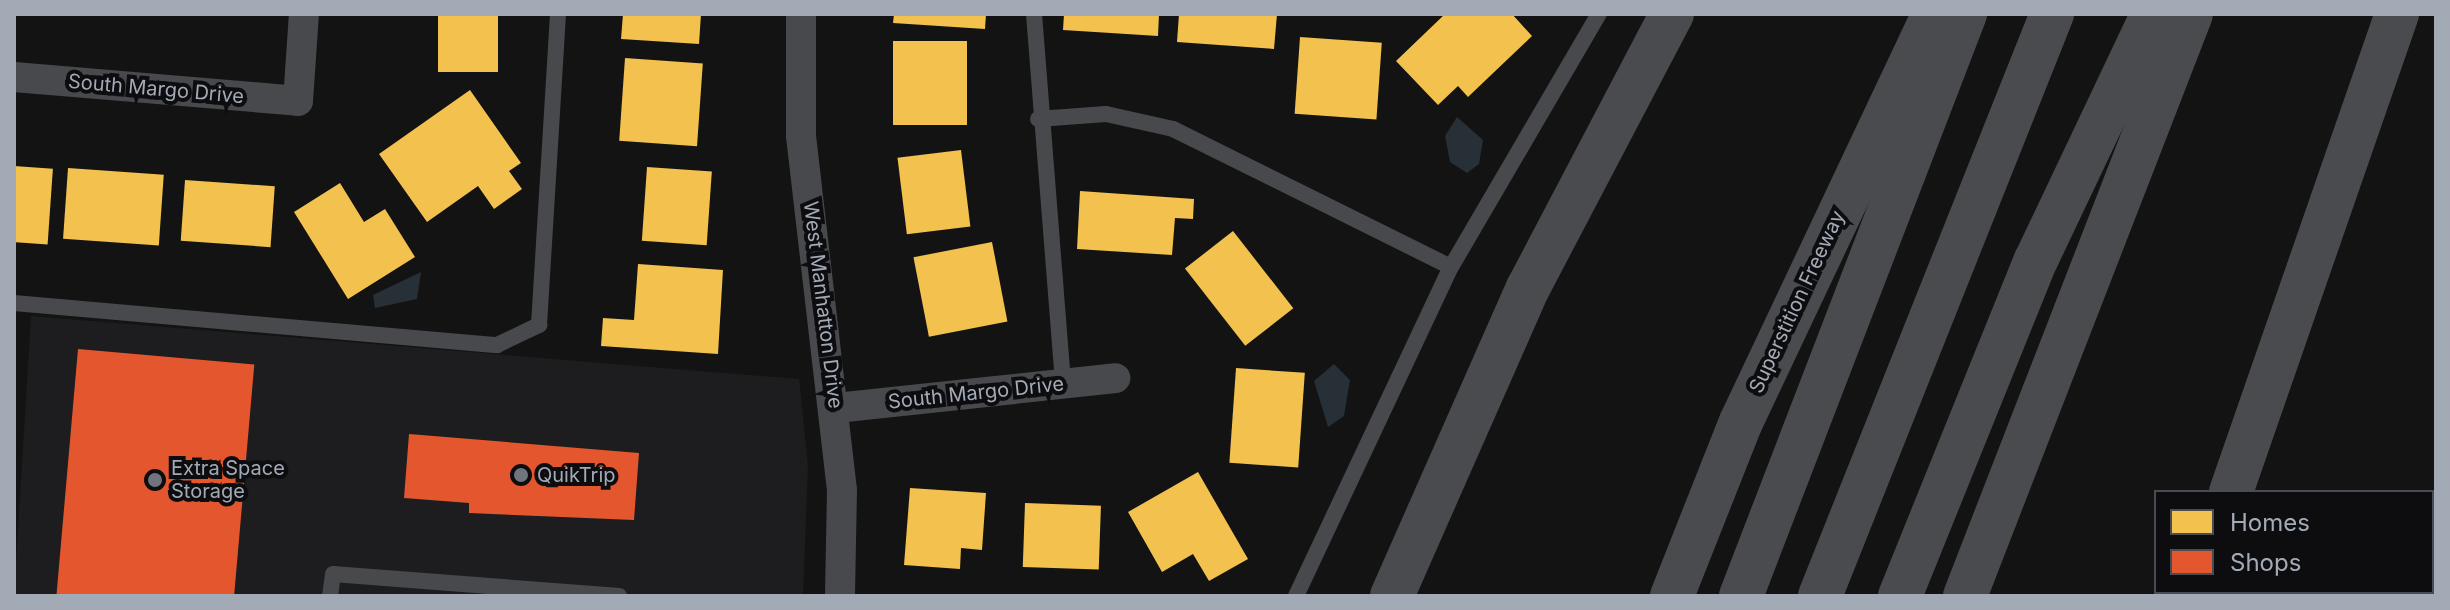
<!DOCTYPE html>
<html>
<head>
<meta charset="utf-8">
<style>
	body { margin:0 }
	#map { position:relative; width:2450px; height:610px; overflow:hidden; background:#131313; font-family:Inter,sans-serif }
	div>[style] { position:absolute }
	.built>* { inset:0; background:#1d1d1f }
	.water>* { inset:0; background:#263036 }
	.homes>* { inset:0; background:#f2c14e; transform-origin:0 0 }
	.shops>* { inset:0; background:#e4572e; transform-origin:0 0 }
	.lane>* { height:16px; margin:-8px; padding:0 8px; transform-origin:8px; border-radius:8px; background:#47494c }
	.street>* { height:30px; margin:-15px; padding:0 15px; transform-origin:15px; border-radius:15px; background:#47494c }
	.highway>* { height:44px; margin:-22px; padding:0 22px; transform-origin:22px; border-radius:22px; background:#4a4b4e }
	.dots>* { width:22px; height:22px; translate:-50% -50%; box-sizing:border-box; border:4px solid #0d0d0f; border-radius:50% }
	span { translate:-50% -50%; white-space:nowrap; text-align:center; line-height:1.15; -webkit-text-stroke:8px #0d0d0f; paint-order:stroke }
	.street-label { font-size:20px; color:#a2aab6 }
	.poi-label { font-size:20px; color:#a2aab6 }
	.left { translate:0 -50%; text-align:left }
	.frame { position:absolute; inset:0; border:16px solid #a2aab6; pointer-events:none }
	.legend { position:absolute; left:2154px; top:490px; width:280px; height:104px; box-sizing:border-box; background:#0d0d0f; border:2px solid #494c52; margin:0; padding:10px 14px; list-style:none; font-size:24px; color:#a2aab6 }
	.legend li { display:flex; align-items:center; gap:16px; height:40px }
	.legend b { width:40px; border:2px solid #494c52 }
</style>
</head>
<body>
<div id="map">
	<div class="built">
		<i style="clip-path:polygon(31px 316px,799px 379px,808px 465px,803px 596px,14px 596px)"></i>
	</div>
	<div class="water">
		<i style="clip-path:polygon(1457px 117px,1483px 140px,1479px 164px,1467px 173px,1450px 162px,1445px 136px)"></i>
		<i style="clip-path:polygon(421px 272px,417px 299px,375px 308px,373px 295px)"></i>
		<i style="clip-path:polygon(1334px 364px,1350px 380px,1344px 416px,1328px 427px,1314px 381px)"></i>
	</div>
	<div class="homes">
		<i style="left:438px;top:14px;width:60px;height:58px"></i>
		<i style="clip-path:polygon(623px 14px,701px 14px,699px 44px,621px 39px)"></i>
		<i style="clip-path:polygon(894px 14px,986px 14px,985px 29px,893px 23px)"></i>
		<i style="clip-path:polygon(1064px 14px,1159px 14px,1158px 36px,1063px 30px)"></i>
		<i style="clip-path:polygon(1179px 14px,1277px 14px,1274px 49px,1177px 42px)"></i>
		<i style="clip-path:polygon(1445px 14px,1512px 14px,1532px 36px,1468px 97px,1458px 86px,1438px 105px,1396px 61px)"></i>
		<i style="left:1300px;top:37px;width:82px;height:77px;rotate:4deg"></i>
		<i style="left:893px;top:41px;width:74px;height:84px"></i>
		<i style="left:625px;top:58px;width:78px;height:83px;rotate:4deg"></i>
		<i style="clip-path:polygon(470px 90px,521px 163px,509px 171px,522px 189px,494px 209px,478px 186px,427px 222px,379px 154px)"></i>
		<i style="left:961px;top:150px;width:77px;height:64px;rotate:83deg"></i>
		<i style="left:14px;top:166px;width:39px;height:76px;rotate:4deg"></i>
		<i style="left:647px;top:167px;width:65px;height:74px;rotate:4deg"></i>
		<i style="left:68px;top:168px;width:96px;height:71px;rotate:4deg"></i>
		<i style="left:185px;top:180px;width:90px;height:61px;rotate:4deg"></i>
		<i style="clip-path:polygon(340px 183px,364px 222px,385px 209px,415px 257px,348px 299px,294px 212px)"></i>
		<i style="clip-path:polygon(1080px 191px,1194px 199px,1193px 219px,1175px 218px,1172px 255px,1077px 249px)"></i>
		<i style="left:1233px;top:231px;width:98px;height:61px;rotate:52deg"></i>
		<i style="left:992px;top:242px;width:81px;height:80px;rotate:79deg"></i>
		<i style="clip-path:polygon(638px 264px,723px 270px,718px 354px,601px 346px,603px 318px,634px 320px)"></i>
		<i style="left:1236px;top:368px;width:69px;height:95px;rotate:4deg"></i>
		<i style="clip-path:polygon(1198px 472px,1248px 559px,1209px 581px,1193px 554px,1162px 572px,1128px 512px)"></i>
		<i style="clip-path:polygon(910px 488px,986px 493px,982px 550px,961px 548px,960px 569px,904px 565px)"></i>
		<i style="left:1025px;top:503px;width:76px;height:64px;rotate:2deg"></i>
	</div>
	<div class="shops">
		<i style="left:78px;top:349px;width:177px;height:248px;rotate:5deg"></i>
		<i style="clip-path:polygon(409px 434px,639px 453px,634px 520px,469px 513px,469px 503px,404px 498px)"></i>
	</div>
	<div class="lane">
		<i style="left:1034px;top:14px;width:371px;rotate:85.5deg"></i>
		<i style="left:1038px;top:119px;width:68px;rotate:-4.2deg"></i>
		<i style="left:1106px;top:114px;width:69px;rotate:12.6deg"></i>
		<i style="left:1173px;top:129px;width:310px;rotate:26.4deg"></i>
		<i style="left:14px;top:303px;width:485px;rotate:5deg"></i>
		<i style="left:497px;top:345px;width:47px;rotate:-25.5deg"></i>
		<i style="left:539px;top:325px;width:312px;rotate:-86.5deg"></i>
		<i style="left:330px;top:596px;width:22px;rotate:-82deg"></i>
		<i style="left:333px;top:574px;width:287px;rotate:4.4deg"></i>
		<i style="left:1296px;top:596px;width:364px;rotate:-64.8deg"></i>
		<i style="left:1451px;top:267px;width:293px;rotate:-59.7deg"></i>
	</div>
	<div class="street">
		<i style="left:801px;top:14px;width:122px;rotate:90deg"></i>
		<i style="left:801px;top:136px;width:356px;rotate:83.4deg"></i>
		<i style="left:842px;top:490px;width:106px;rotate:91.1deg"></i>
		<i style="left:14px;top:77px;width:285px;rotate:4.8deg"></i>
		<i style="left:298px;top:101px;width:87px;rotate:-86.1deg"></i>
		<i style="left:836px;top:408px;width:281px;rotate:-6.1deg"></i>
	</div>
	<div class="highway">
		<i style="left:2231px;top:492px;width:506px;rotate:-70.85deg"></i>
		<i style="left:1392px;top:596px;width:337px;rotate:-66.2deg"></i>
		<i style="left:1528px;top:288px;width:310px;rotate:-62.3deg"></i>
		<i style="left:1672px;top:596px;width:187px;rotate:-68.4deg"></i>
		<i style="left:1741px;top:422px;width:451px;rotate:-64.7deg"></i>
		<i style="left:1741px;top:596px;width:624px;rotate:-68.95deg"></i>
		<i style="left:1820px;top:596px;width:627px;rotate:-68.27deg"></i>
		<i style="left:1900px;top:596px;width:362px;rotate:-68deg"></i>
		<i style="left:2036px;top:260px;width:272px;rotate:-64.6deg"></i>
		<i style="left:1965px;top:596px;width:624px;rotate:-68.78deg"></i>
		<i style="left:2195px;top:596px;width:4px;rotate:-76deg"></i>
	</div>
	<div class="dots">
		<i style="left:521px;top:475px;background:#70757d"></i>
		<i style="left:155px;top:480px;background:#70757d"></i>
	</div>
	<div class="street-label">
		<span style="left:156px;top:89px;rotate:5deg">South Margo Drive</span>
		<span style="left:1797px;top:302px;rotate:-65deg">Superstition Freeway</span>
		<span style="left:823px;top:305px;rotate:83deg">West Manhatton Drive</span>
		<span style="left:976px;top:393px;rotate:-6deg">South Margo Drive</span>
	</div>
	<div class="poi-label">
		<span class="left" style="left:171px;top:480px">Extra Space<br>Storage</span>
		<span class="left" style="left:537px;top:475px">QuikTrip</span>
	</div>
	<div class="frame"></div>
	<ul class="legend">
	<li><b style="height:22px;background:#f2c14e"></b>Homes</li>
	<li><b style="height:22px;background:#e4572e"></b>Shops</li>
	</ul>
</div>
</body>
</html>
